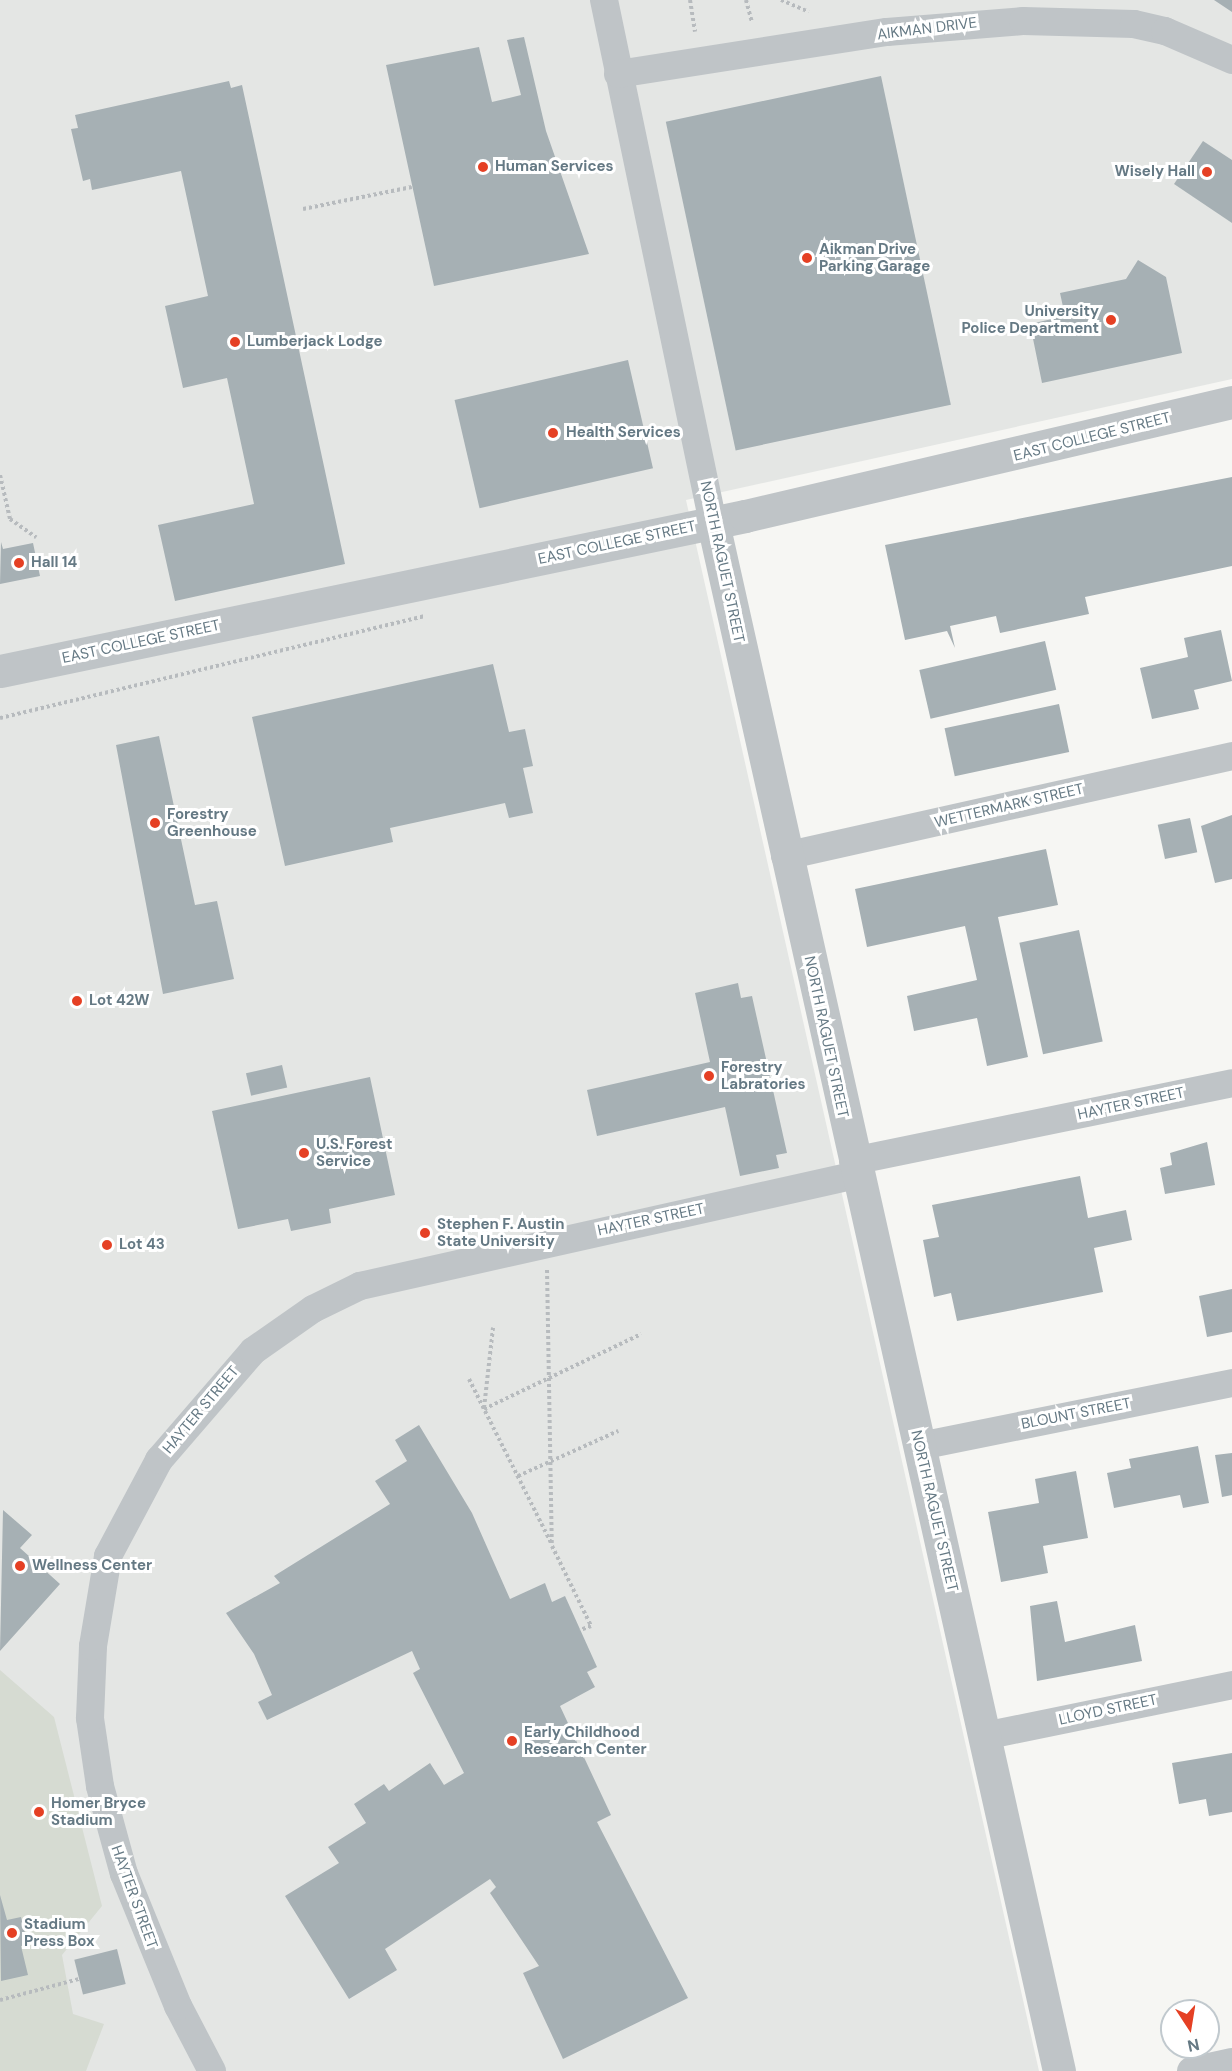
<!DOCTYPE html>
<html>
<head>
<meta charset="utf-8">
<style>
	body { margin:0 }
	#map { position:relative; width:1232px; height:2071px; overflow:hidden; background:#f6f6f3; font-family:"DM Sans",sans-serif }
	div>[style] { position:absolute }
	.built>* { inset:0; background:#e4e6e4 }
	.green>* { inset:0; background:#d6dbd2 }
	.building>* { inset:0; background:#a6b0b4; transform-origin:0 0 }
	.path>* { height:4px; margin-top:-2px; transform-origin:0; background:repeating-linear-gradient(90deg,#b7bbbe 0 3px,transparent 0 6px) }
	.minor>* { height:28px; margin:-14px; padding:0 14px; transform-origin:14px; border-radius:14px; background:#bfc4c7 }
	.tertiary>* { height:33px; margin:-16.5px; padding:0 16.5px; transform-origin:16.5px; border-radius:16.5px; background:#bfc4c7 }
	.dots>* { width:16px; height:16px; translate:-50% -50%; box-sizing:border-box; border:3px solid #fff; border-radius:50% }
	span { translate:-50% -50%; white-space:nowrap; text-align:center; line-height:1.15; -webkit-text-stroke:6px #fff; paint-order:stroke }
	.street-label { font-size:15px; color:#657984 }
	.poi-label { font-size:15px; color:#657984; font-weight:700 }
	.left { translate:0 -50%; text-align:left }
	.right { translate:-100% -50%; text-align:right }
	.north { position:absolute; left:1160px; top:1999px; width:60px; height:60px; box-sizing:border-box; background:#fff; border:2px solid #c1c9ce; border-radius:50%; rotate:168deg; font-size:16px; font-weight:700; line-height:24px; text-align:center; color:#657984 }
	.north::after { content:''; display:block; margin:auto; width:21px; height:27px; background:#e54024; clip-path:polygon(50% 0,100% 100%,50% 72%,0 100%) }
</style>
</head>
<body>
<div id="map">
	<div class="built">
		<i style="clip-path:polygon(0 0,1232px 0,1232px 379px,686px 500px,1039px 2071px,0 2071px)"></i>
	</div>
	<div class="green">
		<i style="clip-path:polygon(0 1670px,54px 1717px,102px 1906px,62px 1955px,73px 2014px,104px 2024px,86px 2071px,0 2071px)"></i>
	</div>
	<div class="building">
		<i style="clip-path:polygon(1214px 0,1232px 0,1232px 12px)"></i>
		<i style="clip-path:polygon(524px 37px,546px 131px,589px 254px,434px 286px,386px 65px,479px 47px,492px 102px,521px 95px,507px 40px)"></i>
		<i style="left:881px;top:76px;width:336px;height:220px;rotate:78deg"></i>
		<i style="clip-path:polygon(229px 81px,231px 88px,242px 85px,345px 564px,175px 601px,158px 525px,254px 504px,227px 378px,183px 388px,165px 306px,208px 296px,181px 171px,92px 190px,90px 179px,83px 181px,71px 129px,78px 128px,75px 115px)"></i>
		<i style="clip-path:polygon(1203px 141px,1232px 160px,1232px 223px,1174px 184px)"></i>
		<i style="clip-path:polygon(1138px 260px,1166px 277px,1182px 353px,1042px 383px,1030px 324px,1065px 316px,1060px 293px,1126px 279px)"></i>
		<i style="left:628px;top:360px;width:111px;height:178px;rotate:77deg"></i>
		<i style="clip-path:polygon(1232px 477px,1232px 566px,1085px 597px,1089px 614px,1000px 633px,996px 616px,950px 626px,955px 648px,947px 631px,905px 640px,885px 545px)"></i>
		<i style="clip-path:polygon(1px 542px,3px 549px,33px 543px,40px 576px,0 584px)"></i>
		<i style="clip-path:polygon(1221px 630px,1232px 681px,1194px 690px,1199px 709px,1152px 719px,1140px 668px,1188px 657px,1184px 638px)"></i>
		<i style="left:1045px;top:641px;width:50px;height:129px;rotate:77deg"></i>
		<i style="clip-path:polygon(493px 664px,509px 732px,525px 729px,533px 766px,523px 768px,533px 813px,509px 818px,505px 803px,390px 828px,393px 842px,285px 866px,252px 717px)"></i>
		<i style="left:1059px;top:704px;width:49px;height:117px;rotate:78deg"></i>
		<i style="clip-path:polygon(159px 736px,195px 905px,217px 901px,234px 979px,163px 994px,116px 745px)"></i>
		<i style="clip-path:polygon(1232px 815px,1232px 879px,1215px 883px,1201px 826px)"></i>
		<i style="left:1190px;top:818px;width:35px;height:33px;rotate:78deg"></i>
		<i style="clip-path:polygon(1046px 849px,1058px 905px,998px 917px,1028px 1057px,987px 1066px,977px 1018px,914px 1031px,907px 996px,977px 980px,965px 926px,867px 947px,855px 889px)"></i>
		<i style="left:1079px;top:930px;width:114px;height:61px;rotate:78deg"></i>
		<i style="clip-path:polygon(738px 983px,741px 998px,752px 996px,787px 1153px,776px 1155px,779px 1168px,740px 1176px,725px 1107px,597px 1136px,587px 1090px,710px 1062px,695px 993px)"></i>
		<i style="left:282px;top:1065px;width:23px;height:37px;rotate:77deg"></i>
		<i style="clip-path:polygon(370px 1077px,395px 1195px,329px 1209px,331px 1223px,291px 1231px,288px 1219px,238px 1229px,212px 1111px)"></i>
		<i style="clip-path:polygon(1207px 1142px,1215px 1185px,1165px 1194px,1160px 1168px,1172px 1165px,1170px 1153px)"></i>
		<i style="clip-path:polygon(1080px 1176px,1088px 1218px,1126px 1210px,1132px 1240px,1094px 1248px,1103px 1292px,957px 1321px,951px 1293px,934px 1297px,923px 1240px,939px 1237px,932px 1205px)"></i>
		<i style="clip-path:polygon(1232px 1289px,1232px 1332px,1207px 1337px,1199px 1296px)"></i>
		<i style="clip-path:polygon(419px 1425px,472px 1513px,510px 1599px,545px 1583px,552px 1602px,565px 1596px,597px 1667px,587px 1672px,595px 1687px,560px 1706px,611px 1815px,597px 1822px,688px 1998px,563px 2059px,523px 1973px,539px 1966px,490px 1893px,496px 1887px,490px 1879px,385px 1949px,397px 1970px,349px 1999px,285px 1896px,339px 1863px,328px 1847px,366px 1823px,354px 1804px,384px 1784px,389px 1791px,430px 1763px,444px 1785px,464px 1773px,413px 1673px,420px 1669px,412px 1651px,267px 1720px,258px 1702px,272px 1695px,254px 1654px,226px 1613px,280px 1583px,274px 1576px,390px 1504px,375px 1481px,407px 1461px,395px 1440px)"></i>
		<i style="clip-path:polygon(1198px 1446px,1209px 1503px,1183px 1508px,1180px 1495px,1114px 1508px,1107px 1473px,1131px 1468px,1129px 1459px)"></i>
		<i style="clip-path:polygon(1232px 1453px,1232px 1495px,1222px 1497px,1215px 1455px)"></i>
		<i style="clip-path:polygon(1076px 1471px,1088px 1538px,1043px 1546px,1048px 1573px,1001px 1582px,988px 1512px,1039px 1503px,1035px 1479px)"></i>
		<i style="clip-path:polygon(3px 1510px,32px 1535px,20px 1548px,60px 1584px,0 1651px)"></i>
		<i style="clip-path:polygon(1057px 1601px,1065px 1642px,1135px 1625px,1142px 1661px,1037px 1681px,1030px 1606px)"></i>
		<i style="clip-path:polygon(1232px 1753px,1232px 1812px,1209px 1816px,1206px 1799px,1179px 1804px,1172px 1763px)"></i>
		<i style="clip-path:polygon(0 1895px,7px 1920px,21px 1917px,28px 1945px,21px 1946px,28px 1975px,1px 1981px)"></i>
		<i style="left:117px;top:1949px;width:36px;height:44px;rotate:76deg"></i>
	</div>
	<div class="path">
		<i style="left:690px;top:0;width:32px;rotate:81deg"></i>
		<i style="left:746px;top:0;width:23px;rotate:75deg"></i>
		<i style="left:781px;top:0;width:30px;rotate:23deg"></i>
		<i style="left:303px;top:209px;width:111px;rotate:-11.4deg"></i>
		<i style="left:0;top:475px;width:45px;rotate:77.2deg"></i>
		<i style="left:10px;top:519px;width:32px;rotate:35deg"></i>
		<i style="left:0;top:718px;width:437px;rotate:-13.5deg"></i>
		<i style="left:547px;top:1270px;width:276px;rotate:89deg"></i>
		<i style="left:552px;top:1546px;width:89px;rotate:64deg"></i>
		<i style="left:591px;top:1626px;width:12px;rotate:160deg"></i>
		<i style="left:469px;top:1379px;width:183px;rotate:63.4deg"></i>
		<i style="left:484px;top:1408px;width:81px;rotate:-83.6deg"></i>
		<i style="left:484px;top:1409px;width:174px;rotate:-25.5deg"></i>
		<i style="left:518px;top:1476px;width:110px;rotate:-24.2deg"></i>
		<i style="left:0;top:2000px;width:82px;rotate:-14.9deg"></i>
	</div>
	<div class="minor">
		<i style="left:604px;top:0;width:534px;rotate:78.23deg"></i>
		<i style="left:618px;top:74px;width:272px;rotate:-8.9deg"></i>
		<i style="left:887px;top:32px;width:136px;rotate:-4.6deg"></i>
		<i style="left:1023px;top:21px;width:111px;rotate:1.5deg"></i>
		<i style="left:1134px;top:24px;width:32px;rotate:13deg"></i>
		<i style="left:1165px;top:31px;width:73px;rotate:23.4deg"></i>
		<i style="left:785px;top:856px;width:458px;rotate:-12.6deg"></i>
		<i style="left:853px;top:1161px;width:387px;rotate:-11.6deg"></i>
		<i style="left:920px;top:1446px;width:318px;rotate:-11.4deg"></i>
		<i style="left:984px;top:1736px;width:253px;rotate:-11.6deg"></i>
		<i style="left:212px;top:2071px;width:73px;rotate:-117.6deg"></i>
		<i style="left:178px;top:2006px;width:143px;rotate:-112.2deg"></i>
		<i style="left:124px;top:1874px;width:91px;rotate:-105.3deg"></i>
		<i style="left:100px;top:1786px;width:69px;rotate:-98.4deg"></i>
		<i style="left:90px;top:1718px;width:72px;rotate:-87.6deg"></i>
		<i style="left:93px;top:1646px;width:91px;rotate:-80.5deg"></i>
		<i style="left:108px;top:1556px;width:109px;rotate:-62deg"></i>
		<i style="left:159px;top:1460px;width:144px;rotate:-49.2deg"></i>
		<i style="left:253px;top:1351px;width:73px;rotate:-35deg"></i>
		<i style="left:313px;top:1309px;width:52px;rotate:-26.1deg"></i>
		<i style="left:360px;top:1286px;width:508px;rotate:-12.61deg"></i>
		<i style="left:1191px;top:2071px;width:42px;rotate:-12.4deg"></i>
	</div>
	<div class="tertiary">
		<i style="left:713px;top:523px;width:1586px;rotate:77.4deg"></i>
		<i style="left:0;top:671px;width:761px;rotate:-11.75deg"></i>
		<i style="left:745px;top:516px;width:500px;rotate:-13.17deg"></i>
	</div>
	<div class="dots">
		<i style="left:483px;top:167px;background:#e54024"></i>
		<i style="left:1207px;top:172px;background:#e54024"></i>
		<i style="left:807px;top:258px;background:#e54024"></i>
		<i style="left:1111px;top:320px;background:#e54024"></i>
		<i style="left:235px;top:342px;background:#e54024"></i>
		<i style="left:553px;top:433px;background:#e54024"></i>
		<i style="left:19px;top:563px;background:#e54024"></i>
		<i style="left:155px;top:823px;background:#e54024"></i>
		<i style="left:77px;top:1001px;background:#e54024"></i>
		<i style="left:709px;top:1076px;background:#e54024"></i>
		<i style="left:304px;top:1153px;background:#e54024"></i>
		<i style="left:425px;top:1233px;background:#e54024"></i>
		<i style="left:107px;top:1245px;background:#e54024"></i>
		<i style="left:20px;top:1566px;background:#e54024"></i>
		<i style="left:512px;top:1741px;background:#e54024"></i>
		<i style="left:39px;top:1812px;background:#e54024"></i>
		<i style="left:12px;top:1933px;background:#e54024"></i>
	</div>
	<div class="street-label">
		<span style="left:927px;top:29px;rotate:-7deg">AIKMAN DRIVE</span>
		<span style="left:1092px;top:437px;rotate:-14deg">EAST COLLEGE STREET</span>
		<span style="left:617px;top:543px;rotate:-12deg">EAST COLLEGE STREET</span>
		<span style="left:722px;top:562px;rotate:78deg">NORTH RAGUET STREET</span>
		<span style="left:141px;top:642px;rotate:-12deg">EAST COLLEGE STREET</span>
		<span style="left:1009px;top:806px;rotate:-13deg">WETTERMARK STREET</span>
		<span style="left:826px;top:1037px;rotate:78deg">NORTH RAGUET STREET</span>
		<span style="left:1131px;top:1104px;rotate:-12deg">HAYTER STREET</span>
		<span style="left:651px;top:1220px;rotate:-12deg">HAYTER STREET</span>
		<span style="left:201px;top:1410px;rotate:-50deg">HAYTER STREET</span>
		<span style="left:1076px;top:1414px;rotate:-11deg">BLOUNT STREET</span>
		<span style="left:934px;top:1511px;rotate:77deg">NORTH RAGUET STREET</span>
		<span style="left:1108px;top:1710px;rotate:-12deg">LLOYD STREET</span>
		<span style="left:134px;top:1897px;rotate:70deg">HAYTER STREET</span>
	</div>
	<div class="poi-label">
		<span class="left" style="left:495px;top:167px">Human Services</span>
		<span class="right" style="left:1195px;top:172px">Wisely Hall</span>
		<span class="left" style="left:819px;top:258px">Aikman Drive<br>Parking Garage</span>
		<span class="right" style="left:1099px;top:320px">University<br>Police Department</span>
		<span class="left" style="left:247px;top:342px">Lumberjack Lodge</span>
		<span class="left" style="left:566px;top:433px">Health Services</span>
		<span class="left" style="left:31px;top:563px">Hall 14</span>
		<span class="left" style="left:167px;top:823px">Forestry<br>Greenhouse</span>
		<span class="left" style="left:89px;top:1001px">Lot 42W</span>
		<span class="left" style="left:721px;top:1076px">Forestry<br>Labratories</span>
		<span class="left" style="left:316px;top:1153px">U.S. Forest<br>Service</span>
		<span class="left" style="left:437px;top:1233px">Stephen F. Austin<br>State University</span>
		<span class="left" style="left:119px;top:1245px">Lot 43</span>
		<span class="left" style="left:32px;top:1566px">Wellness Center</span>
		<span class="left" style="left:524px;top:1741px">Early Childhood<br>Research Center</span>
		<span class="left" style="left:51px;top:1812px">Homer Bryce<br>Stadium</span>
		<span class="left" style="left:24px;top:1933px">Stadium<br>Press Box</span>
	</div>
	<div class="north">N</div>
</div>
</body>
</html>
